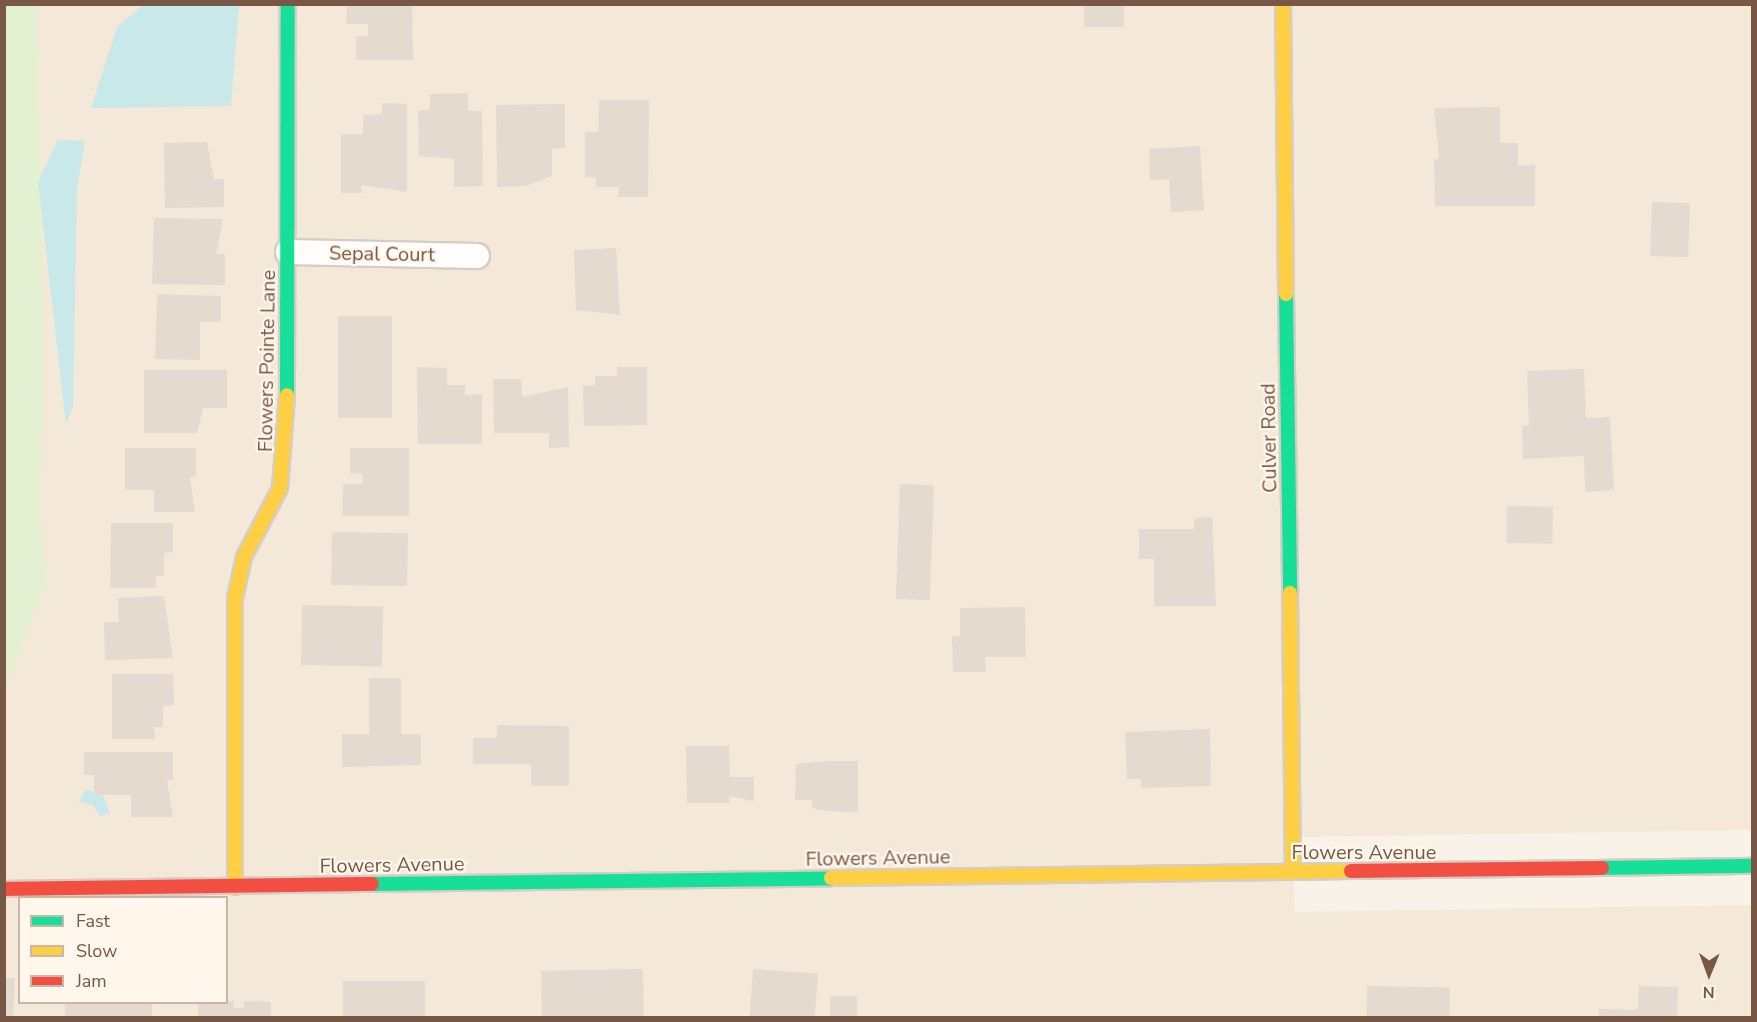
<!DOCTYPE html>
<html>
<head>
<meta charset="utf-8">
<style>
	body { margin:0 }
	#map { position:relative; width:1757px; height:1022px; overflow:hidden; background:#f8f2e9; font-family:"Nunito Sans",sans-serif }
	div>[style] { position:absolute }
	.residential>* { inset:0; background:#f4e8d8 }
	.green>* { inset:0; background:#e4f0d2 }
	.water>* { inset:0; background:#c9e8ea }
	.building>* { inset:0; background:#e5dad0; transform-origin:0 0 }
	.roads { filter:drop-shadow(2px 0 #d6cdc6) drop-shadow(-2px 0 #d6cdc6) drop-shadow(0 2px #d6cdc6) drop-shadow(0 -2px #d6cdc6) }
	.street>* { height:24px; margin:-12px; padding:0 12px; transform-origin:12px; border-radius:12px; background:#fefdfc }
	.fast>* { height:14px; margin:-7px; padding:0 7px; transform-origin:7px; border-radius:7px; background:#16e098 }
	.slow>* { height:14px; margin:-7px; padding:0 7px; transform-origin:7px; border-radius:7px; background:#ffcf43 }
	.jam>* { height:14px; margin:-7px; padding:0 7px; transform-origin:7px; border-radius:7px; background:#f24e42 }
	span { translate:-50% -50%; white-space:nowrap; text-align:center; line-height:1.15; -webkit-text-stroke:4.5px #fff7eb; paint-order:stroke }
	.street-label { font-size:20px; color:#795746 }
	.frame { position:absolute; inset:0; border:6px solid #795746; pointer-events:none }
	.legend { position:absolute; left:18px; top:896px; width:210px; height:108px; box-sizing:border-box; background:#fff7eb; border:2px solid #c9b7a9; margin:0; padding:8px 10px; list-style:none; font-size:18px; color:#795746 }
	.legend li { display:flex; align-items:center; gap:12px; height:30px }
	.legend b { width:30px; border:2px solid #c9b7a9 }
	.north { position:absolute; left:1679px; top:944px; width:60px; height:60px; -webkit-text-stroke:4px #fff7eb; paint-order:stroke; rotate:181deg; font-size:16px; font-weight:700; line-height:24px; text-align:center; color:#795746 }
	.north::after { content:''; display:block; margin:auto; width:21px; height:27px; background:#795746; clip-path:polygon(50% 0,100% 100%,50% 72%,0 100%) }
</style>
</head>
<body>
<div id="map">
	<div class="residential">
		<i style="clip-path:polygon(evenodd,5px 5px,1752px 5px,1752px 830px,1293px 837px,1295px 912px,1752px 905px,1752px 1017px,5px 1018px,5px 5px,20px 898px,226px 898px,226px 1002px,20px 1002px,20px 898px)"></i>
	</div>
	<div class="green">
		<i style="clip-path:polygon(4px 5px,37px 5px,44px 383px,39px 508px,47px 579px,5px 689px)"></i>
	</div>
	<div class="water">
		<i style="clip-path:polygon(145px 4px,239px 5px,231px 106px,91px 108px,117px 27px)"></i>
		<i style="clip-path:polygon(58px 140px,85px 141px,77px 188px,73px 407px,66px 424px,38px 182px)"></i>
		<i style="clip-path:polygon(86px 789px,104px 797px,110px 813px,100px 816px,93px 805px,79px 802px)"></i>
	</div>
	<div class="building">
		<i style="clip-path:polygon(347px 4px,412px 4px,413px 60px,356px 60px,356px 36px,368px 36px,368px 24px,346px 24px)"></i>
		<i style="left:1084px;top:5px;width:40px;height:22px"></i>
		<i style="clip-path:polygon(468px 93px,468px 111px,482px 111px,483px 186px,454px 187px,454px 159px,419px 156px,418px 110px,430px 110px,430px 94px)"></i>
		<i style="clip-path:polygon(599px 100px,649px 100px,648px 197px,618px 197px,619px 187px,596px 187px,596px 178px,585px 177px,585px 132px,598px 132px)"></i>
		<i style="clip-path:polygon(382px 103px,407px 104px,407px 192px,361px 185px,362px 193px,341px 193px,341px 134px,363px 134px,363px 115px,382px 114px)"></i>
		<i style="clip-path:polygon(565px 104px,565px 148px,552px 149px,552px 176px,526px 186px,497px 187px,496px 105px)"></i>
		<i style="clip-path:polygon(1500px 107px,1500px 143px,1518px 143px,1518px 166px,1535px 165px,1535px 206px,1435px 206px,1434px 159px,1439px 159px,1434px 108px)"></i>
		<i style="clip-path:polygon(207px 142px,214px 179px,224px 179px,224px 207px,165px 208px,164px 143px)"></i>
		<i style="clip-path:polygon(1200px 146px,1204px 210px,1171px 212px,1169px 179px,1150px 180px,1149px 149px)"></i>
		<i style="left:1652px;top:202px;width:38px;height:54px;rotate:2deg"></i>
		<i style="clip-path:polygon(154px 218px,223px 219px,216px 254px,225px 254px,225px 285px,152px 284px)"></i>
		<i style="clip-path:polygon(616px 248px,620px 315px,576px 310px,574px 250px)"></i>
		<i style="clip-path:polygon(157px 294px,221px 296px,221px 322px,200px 322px,200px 360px,155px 359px)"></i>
		<i style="left:338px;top:316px;width:54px;height:102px"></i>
		<i style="clip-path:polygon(417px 367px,447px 368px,447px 385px,465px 385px,465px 395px,482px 394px,482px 444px,418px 444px)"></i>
		<i style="clip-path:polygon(617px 367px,647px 367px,647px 425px,584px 426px,583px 386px,595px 385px,595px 376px,617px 376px)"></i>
		<i style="clip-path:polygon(1584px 369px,1586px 418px,1610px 417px,1614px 490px,1585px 492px,1584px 456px,1523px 459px,1522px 426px,1529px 426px,1527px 371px)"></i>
		<i style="clip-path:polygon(144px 370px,227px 370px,227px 408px,203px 408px,197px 433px,144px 433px)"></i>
		<i style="clip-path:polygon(493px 379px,521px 379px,522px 397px,568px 387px,569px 447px,549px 448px,549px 433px,494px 433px)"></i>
		<i style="clip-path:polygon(125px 448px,196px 448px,196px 476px,190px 477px,195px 512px,154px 512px,154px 490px,125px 490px)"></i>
		<i style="clip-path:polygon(350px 448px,409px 448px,409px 516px,342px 516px,343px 484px,363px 484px,362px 474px,350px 473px)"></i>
		<i style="left:900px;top:484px;width:34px;height:115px;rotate:2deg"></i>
		<i style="left:1507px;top:506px;width:46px;height:37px;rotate:1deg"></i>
		<i style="clip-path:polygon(1212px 517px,1216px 606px,1154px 606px,1154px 559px,1139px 559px,1139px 529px,1194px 529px,1194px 518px)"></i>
		<i style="clip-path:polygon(111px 523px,173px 523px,173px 552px,164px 553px,164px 576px,156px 575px,156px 588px,110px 588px)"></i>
		<i style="left:332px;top:532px;width:76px;height:53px;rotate:1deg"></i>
		<i style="clip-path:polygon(164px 596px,173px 658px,105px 660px,104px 622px,119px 622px,118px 598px)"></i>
		<i style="left:302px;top:605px;width:81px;height:60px;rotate:1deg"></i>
		<i style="clip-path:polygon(1025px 607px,1026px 657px,985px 657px,986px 672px,953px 672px,952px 636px,960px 636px,960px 608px)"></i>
		<i style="clip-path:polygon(112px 674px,173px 674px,174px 705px,163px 706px,163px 727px,154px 727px,155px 739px,112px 739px)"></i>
		<i style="clip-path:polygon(369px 678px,401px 678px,401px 734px,421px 734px,421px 765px,342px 767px,342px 734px,369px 734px)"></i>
		<i style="clip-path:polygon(497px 725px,569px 726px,569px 786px,531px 786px,531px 764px,473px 764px,473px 738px,497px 738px)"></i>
		<i style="clip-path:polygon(1210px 729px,1211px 786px,1141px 788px,1141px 779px,1127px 779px,1125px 732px)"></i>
		<i style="clip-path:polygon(686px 746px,729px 746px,730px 777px,754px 777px,754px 801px,729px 796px,730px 803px,687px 803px)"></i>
		<i style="clip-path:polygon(84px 752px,173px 752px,173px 780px,167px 780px,173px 817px,131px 817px,131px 795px,94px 795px,94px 775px,84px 775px)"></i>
		<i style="clip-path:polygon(826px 761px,858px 761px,858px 812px,827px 811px,812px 808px,812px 800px,795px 800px,796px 764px)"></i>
		<i style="left:643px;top:969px;width:47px;height:102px;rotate:89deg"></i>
		<i style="left:753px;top:969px;width:65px;height:49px;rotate:4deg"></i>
		<i style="clip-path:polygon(5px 978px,15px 978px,13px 1018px,5px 1018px)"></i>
		<i style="left:343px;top:981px;width:82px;height:37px"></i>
		<i style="left:1367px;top:986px;width:83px;height:32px;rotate:1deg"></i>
		<i style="clip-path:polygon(1639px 986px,1678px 987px,1677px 1018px,1599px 1018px,1599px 1009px,1638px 1010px)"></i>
		<i style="left:830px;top:996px;width:27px;height:22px"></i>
		<i style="clip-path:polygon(234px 1001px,234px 1008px,244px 1008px,244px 1001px,271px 1002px,271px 1018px,198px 1018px,198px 1002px)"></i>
		<i style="left:65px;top:1002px;width:87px;height:16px"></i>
	</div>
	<div class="roads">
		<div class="street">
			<i style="left:288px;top:252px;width:189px;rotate:1.2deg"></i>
		</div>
		<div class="fast">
			<i style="left:1286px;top:294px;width:299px;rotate:89.2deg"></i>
			<i style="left:287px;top:395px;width:391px;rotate:-89.9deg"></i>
			<i style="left:1602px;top:868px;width:150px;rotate:-0.8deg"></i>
			<i style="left:372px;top:884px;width:459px;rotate:-0.7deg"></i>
		</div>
		<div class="slow">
			<i style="left:1283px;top:4px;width:290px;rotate:89.4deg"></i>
			<i style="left:1290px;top:593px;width:279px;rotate:89.4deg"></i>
			<i style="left:831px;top:878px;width:520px;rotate:-0.77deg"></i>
			<i style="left:235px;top:887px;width:289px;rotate:-90deg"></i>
			<i style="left:235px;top:598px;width:42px;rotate:-77.6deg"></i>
			<i style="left:244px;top:557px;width:78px;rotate:-62.4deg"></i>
			<i style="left:280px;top:488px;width:93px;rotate:-85.7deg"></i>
		</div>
		<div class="jam">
			<i style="left:1351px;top:871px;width:251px;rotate:-0.7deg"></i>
			<i style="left:4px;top:889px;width:368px;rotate:-0.8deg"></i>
		</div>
	</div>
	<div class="street-label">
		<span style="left:382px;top:254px;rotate:1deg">Sepal Court</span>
		<span style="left:267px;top:361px;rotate:-89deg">Flowers Pointe Lane</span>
		<span style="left:1269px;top:438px;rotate:-91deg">Culver Road</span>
		<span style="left:1364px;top:852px">Flowers Avenue</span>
		<span style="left:878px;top:858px;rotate:-1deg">Flowers Avenue</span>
		<span style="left:392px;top:865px;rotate:-1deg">Flowers Avenue</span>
	</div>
	<div class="frame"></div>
	<ul class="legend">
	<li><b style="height:8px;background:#16e098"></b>Fast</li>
	<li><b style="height:8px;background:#ffcf43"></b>Slow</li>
	<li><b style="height:8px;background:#f24e42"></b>Jam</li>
	</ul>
	<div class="north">N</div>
</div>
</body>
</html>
